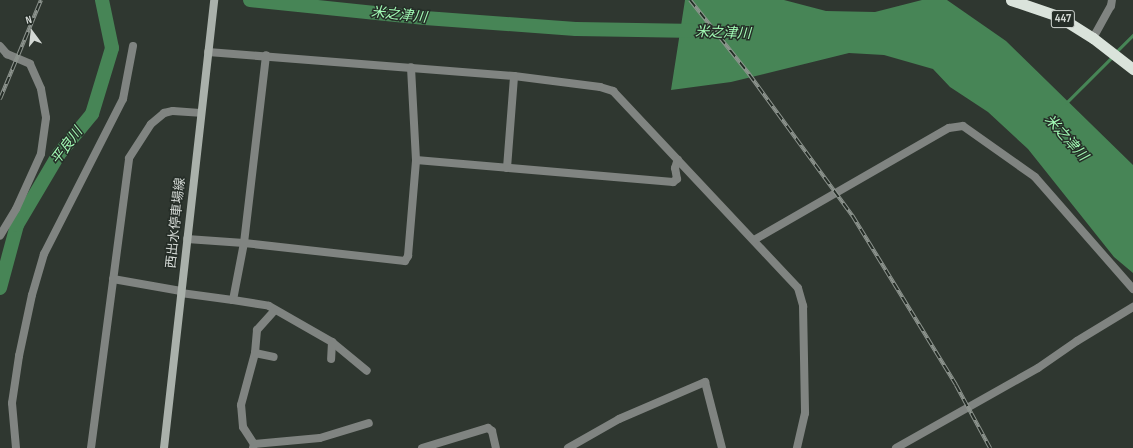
<!DOCTYPE html>
<html>
<head>
<meta charset="utf-8">
<style>
	body { margin:0 }
	#map { position:relative; width:1133px; height:448px; overflow:hidden; background:#2f3730; font-family:"Sofia Sans Condensed","Noto Sans JP",sans-serif }
	div>[style] { position:absolute }
	.water>* { inset:0; background:#478556 }
	.stream>* { height:2.5px; margin:-1.25px; padding:0 1.25px; transform-origin:1.25px; border-radius:1.25px; background:#478556 }
	.river>* { height:14px; margin:-7px; padding:0 7px; transform-origin:7px; border-radius:7px; background:#478556 }
	.minor>* { height:8px; margin:-4px; padding:0 4px; transform-origin:4px; border-radius:4px; background:#808481 }
	.tertiary>* { height:8px; margin:-4px; padding:0 4px; transform-origin:4px; border-radius:4px; background:#808481 }
	.secondary>* { height:8px; margin:-4px; padding:0 4px; transform-origin:4px; border-radius:4px; background:#aab1ab }
	.trunk>* { height:11px; margin:-5.5px; padding:0 5.5px; transform-origin:5.5px; border-radius:5.5px; background:#dae3db }
	.rail>* { height:4px; margin-top:-2px; transform-origin:0; background:repeating-linear-gradient(90deg,#252d27 0 8px,#8d948e 0 16px); box-sizing:border-box; border-block:1px solid #8d948e }
	span { translate:-50% -50%; white-space:nowrap; text-align:center; line-height:1.15; -webkit-text-stroke:3px #252d27; paint-order:stroke }
	.shield-label span { padding:1px 3px; background:#252d27; border:1px solid; border-radius:3px; -webkit-text-stroke-width:0 }
	.shield-label { font-size:12px; color:#d3d8d4; font-weight:700 }
	.street-label { font-size:13px; color:#d3d8d4 }
	.water-label { font-size:14px; color:#a2fbb5; font-style:italic }
	.north { position:absolute; left:12px; top:12px; width:40px; height:40px; -webkit-text-stroke:3px #252d27; paint-order:stroke; rotate:345deg; font-size:11px; font-weight:700; line-height:16px; text-align:center; color:#d3d8d4 }
	.north::after { content:''; display:block; margin:auto; width:14px; height:18px; background:#d3d8d4; clip-path:polygon(50% 0,100% 100%,50% 72%,0 100%) }
</style>
</head>
<body>
<div id="map">
	<div class="water">
		<i style="clip-path:polygon(685px 0,784px 0,826px 11px,875px 12px,922px 0,947px 0,1006px 41px,1133px 165px,1133px 273px,1114px 257px,1028px 149px,988px 112px,950px 87px,933px 69px,884px 55px,849px 53px,731px 82px,671px 90px)"></i>
	</div>
	<div class="stream">
		<i style="left:1116px;top:52px;width:24px;rotate:-45deg"></i>
		<i style="left:1066px;top:103px;width:65px;rotate:-45deg"></i>
	</div>
	<div class="river">
		<i style="left:250px;top:0;width:176px;rotate:5.9deg"></i>
		<i style="left:425px;top:18px;width:151px;rotate:4.2deg"></i>
		<i style="left:576px;top:29px;width:122px;rotate:0.9deg"></i>
		<i style="left:0;top:288px;width:65px;rotate:-74.9deg"></i>
		<i style="left:17px;top:225px;width:82px;rotate:-59.4deg"></i>
		<i style="left:59px;top:154px;width:52px;rotate:-50.5deg"></i>
		<i style="left:92px;top:114px;width:69px;rotate:-73.1deg"></i>
		<i style="left:112px;top:48px;width:49px;rotate:-101.8deg"></i>
	</div>
	<div class="minor">
		<i style="left:1093px;top:38px;width:37px;rotate:-61deg"></i>
		<i style="left:1111px;top:6px;width:6px;rotate:-81deg"></i>
		<i style="left:0;top:46px;width:11px;rotate:49deg"></i>
		<i style="left:7px;top:54px;width:25px;rotate:23deg"></i>
		<i style="left:30px;top:64px;width:27px;rotate:66deg"></i>
		<i style="left:41px;top:89px;width:29px;rotate:80deg"></i>
		<i style="left:46px;top:118px;width:36px;rotate:98deg"></i>
		<i style="left:41px;top:154px;width:60px;rotate:114.4deg"></i>
		<i style="left:16px;top:209px;width:31px;rotate:121deg"></i>
		<i style="left:208px;top:52px;width:307px;rotate:4.5deg"></i>
		<i style="left:514px;top:76px;width:87px;rotate:7.3deg"></i>
		<i style="left:600px;top:87px;width:14px;rotate:17deg"></i>
		<i style="left:613px;top:91px;width:270px;rotate:46.8deg"></i>
		<i style="left:798px;top:288px;width:19px;rotate:74deg"></i>
		<i style="left:803px;top:306px;width:107px;rotate:88.9deg"></i>
		<i style="left:805px;top:413px;width:36px;rotate:103deg"></i>
		<i style="left:416px;top:160px;width:258px;rotate:4.9deg"></i>
		<i style="left:673px;top:182px;width:5px;rotate:-37deg"></i>
		<i style="left:677px;top:179px;width:11px;rotate:-100deg"></i>
		<i style="left:675px;top:168px;width:9px;rotate:-72deg"></i>
		<i style="left:507px;top:168px;width:92px;rotate:-85.6deg"></i>
		<i style="left:187px;top:239px;width:57px;rotate:4deg"></i>
		<i style="left:244px;top:243px;width:162px;rotate:6.4deg"></i>
		<i style="left:405px;top:261px;width:6px;rotate:-59deg"></i>
		<i style="left:408px;top:256px;width:96px;rotate:-85.2deg"></i>
		<i style="left:416px;top:160px;width:93px;rotate:-93.1deg"></i>
		<i style="left:754px;top:240px;width:225px;rotate:-29.9deg"></i>
		<i style="left:949px;top:128px;width:14px;rotate:-8deg"></i>
		<i style="left:963px;top:126px;width:88px;rotate:35.3deg"></i>
		<i style="left:1035px;top:177px;width:149px;rotate:48.8deg"></i>
		<i style="left:113px;top:279px;width:69px;rotate:10deg"></i>
		<i style="left:181px;top:293px;width:52px;rotate:7.7deg"></i>
		<i style="left:233px;top:300px;width:58px;rotate:-79.1deg"></i>
		<i style="left:244px;top:243px;width:189px;rotate:-83.3deg"></i>
		<i style="left:233px;top:300px;width:36px;rotate:9deg"></i>
		<i style="left:269px;top:306px;width:73px;rotate:29.7deg"></i>
		<i style="left:332px;top:342px;width:17px;rotate:93deg"></i>
		<i style="left:332px;top:342px;width:45px;rotate:39.6deg"></i>
		<i style="left:255px;top:353px;width:23px;rotate:-85deg"></i>
		<i style="left:257px;top:330px;width:25px;rotate:-48deg"></i>
		<i style="left:254px;top:444px;width:20px;rotate:-123deg"></i>
		<i style="left:243px;top:427px;width:22px;rotate:-95deg"></i>
		<i style="left:241px;top:405px;width:54px;rotate:-74.9deg"></i>
		<i style="left:255px;top:353px;width:19px;rotate:12deg"></i>
		<i style="left:16px;top:448px;width:45px;rotate:-95.1deg"></i>
		<i style="left:12px;top:403px;width:48px;rotate:-81.5deg"></i>
		<i style="left:19px;top:356px;width:62px;rotate:-78deg"></i>
		<i style="left:32px;top:295px;width:43px;rotate:-73.7deg"></i>
		<i style="left:44px;top:254px;width:174px;rotate:-63deg"></i>
		<i style="left:123px;top:99px;width:54px;rotate:-79.3deg"></i>
		<i style="left:91px;top:448px;width:292px;rotate:-82.5deg"></i>
		<i style="left:129px;top:158px;width:40px;rotate:-57.1deg"></i>
		<i style="left:151px;top:124px;width:17px;rotate:-40deg"></i>
		<i style="left:164px;top:113px;width:9px;rotate:-13deg"></i>
		<i style="left:173px;top:111px;width:27px;rotate:4deg"></i>
		<i style="left:253px;top:448px;width:4px;rotate:-76deg"></i>
		<i style="left:254px;top:444px;width:66px;rotate:-5.2deg"></i>
		<i style="left:320px;top:438px;width:51px;rotate:-17deg"></i>
		<i style="left:568px;top:448px;width:59px;rotate:-29.6deg"></i>
		<i style="left:619px;top:419px;width:94px;rotate:-23.3deg"></i>
		<i style="left:705px;top:382px;width:68px;rotate:75.6deg"></i>
	</div>
	<div class="tertiary">
		<i style="left:422px;top:448px;width:69px;rotate:-16.9deg"></i>
		<i style="left:488px;top:428px;width:5px;rotate:37deg"></i>
		<i style="left:492px;top:431px;width:17px;rotate:77deg"></i>
		<i style="left:896px;top:448px;width:163px;rotate:-29.4deg"></i>
		<i style="left:1038px;top:368px;width:47px;rotate:-34.7deg"></i>
		<i style="left:1077px;top:341px;width:66px;rotate:-31.3deg"></i>
	</div>
	<div class="secondary">
		<i style="left:164px;top:448px;width:451px;rotate:-83.6deg"></i>
	</div>
	<div class="trunk">
		<i style="left:1011px;top:0;width:50px;rotate:18.8deg"></i>
		<i style="left:1058px;top:16px;width:41px;rotate:32.2deg"></i>
		<i style="left:1093px;top:38px;width:51px;rotate:37.8deg"></i>
	</div>
	<div class="rail">
		<i style="left:690px;top:0;width:95px;rotate:51.4deg"></i>
		<i style="left:749px;top:74px;width:175px;rotate:53.9deg"></i>
		<i style="left:852px;top:215px;width:199px;rotate:58.5deg"></i>
		<i style="left:956px;top:385px;width:72px;rotate:61.6deg"></i>
		<i style="left:0;top:99px;width:107px;rotate:-67.5deg"></i>
	</div>
	<div class="shield-label">
		<span style="left:1063px;top:19px">447</span>
	</div>
	<div class="street-label">
		<span style="left:176px;top:223px;rotate:-84deg">西出水停車場線</span>
	</div>
	<div class="water-label">
		<span style="left:399px;top:15px;rotate:6deg">米之津川</span>
		<span style="left:723px;top:33px;rotate:2deg">米之津川</span>
		<span style="left:1066px;top:138px;rotate:48deg">米之津川</span>
		<span style="left:67px;top:146px;rotate:-53deg">平良川</span>
	</div>
	<div class="north">N</div>
</div>
</body>
</html>
